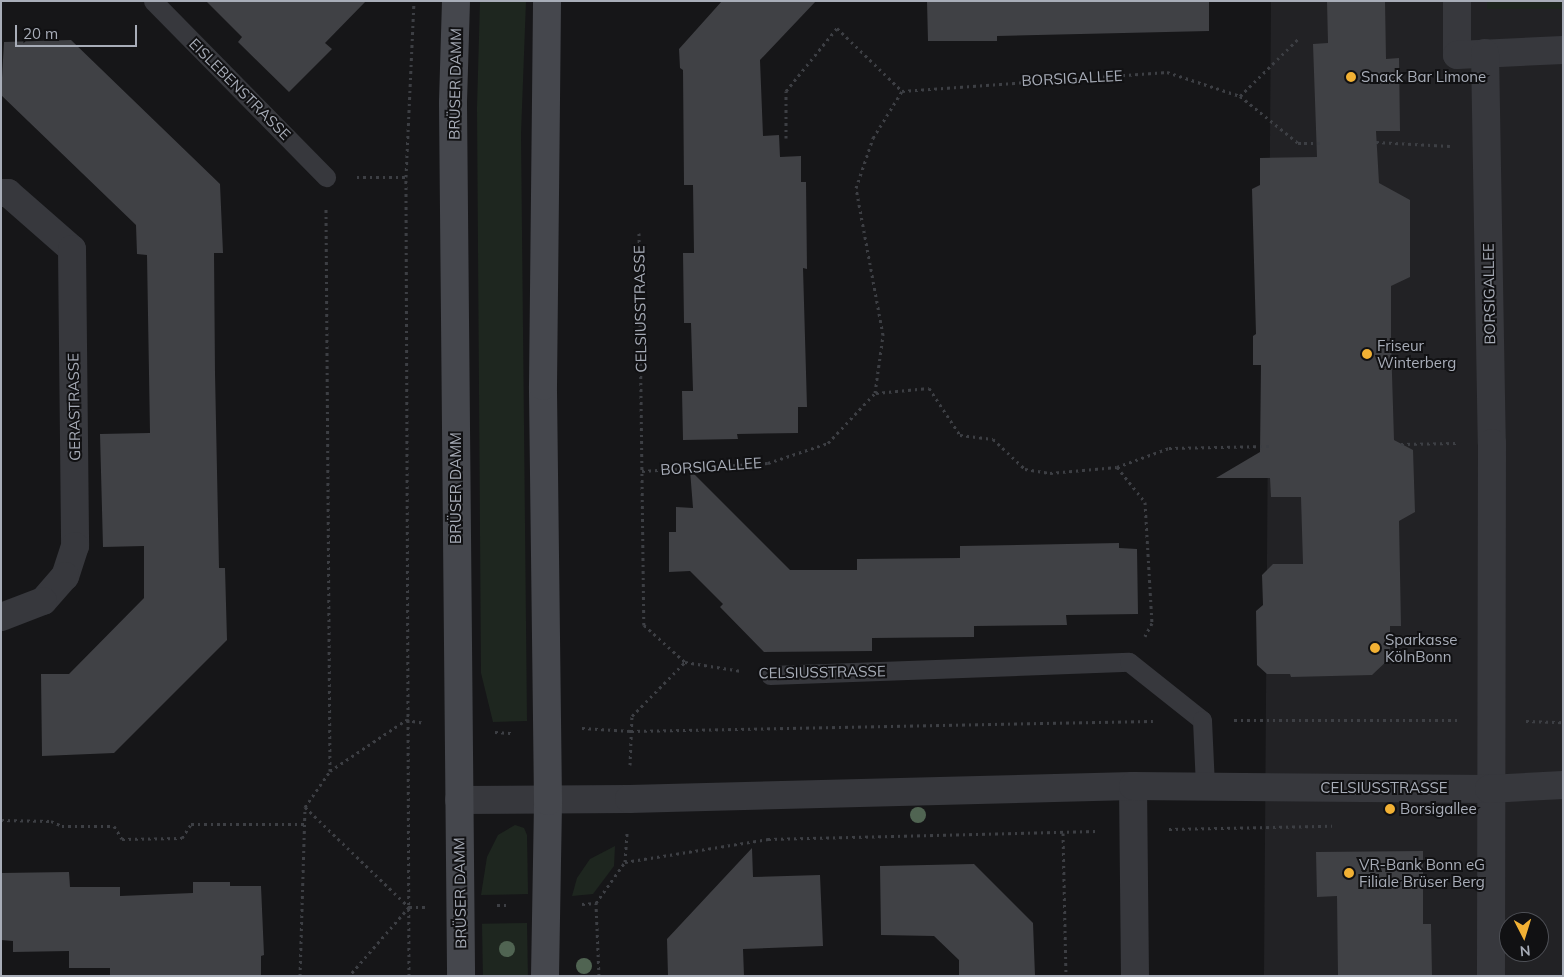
<!DOCTYPE html>
<html>
<head>
<meta charset="utf-8">
<style>
	body { margin:0 }
	#map { position:relative; width:1564px; height:977px; overflow:hidden; background:#161618; font-family:Mulish,sans-serif }
	div>[style] { position:absolute }
	.built>* { inset:0; background:#222225 }
	.green>* { inset:0; background:#1e261f; transform-origin:0 0 }
	.building>* { inset:0; background:#404145 }
	.path>* { height:3px; margin-top:-1.5px; transform-origin:0; background:repeating-linear-gradient(90deg,#3d3f44 0 2.5px,transparent 0 6.5px) }
	.lane>* { height:19px; margin:-9.5px; padding:0 9.5px; transform-origin:9.5px; border-radius:9.5px; background:#37383d }
	.street>* { height:28px; margin:-14px; padding:0 14px; transform-origin:14px; border-radius:14px; background:#37383d }
	.secondary>* { height:28px; margin:-14px; padding:0 14px; transform-origin:14px; border-radius:14px; background:#45474d }
	.trees>* { width:16px; height:16px; margin:-8px; border-radius:50%; background:#506452 }
	.dots>* { width:14px; height:14px; translate:-50% -50%; box-sizing:border-box; border:2px solid #111113; border-radius:50% }
	span { translate:-50% -50%; white-space:nowrap; text-align:center; line-height:1.15; -webkit-text-stroke:4px #111113; paint-order:stroke }
	.poi-label { font-size:15px; color:#a8adb8 }
	.left { translate:0 -50%; text-align:left }
	.street-label { font-size:15px; color:#a8adb8 }
	.frame { position:absolute; inset:0; border:2px solid #a8adb8; pointer-events:none }
	.north { position:absolute; left:1499px; top:912px; width:50px; height:50px; box-sizing:border-box; background:#111113; border:1px solid #4d4f55; border-radius:50%; rotate:175deg; font-size:14px; font-weight:700; line-height:20px; text-align:center; color:#a8adb8 }
	.north::after { content:''; display:block; margin:auto; width:18px; height:22px; background:#f2b134; clip-path:polygon(50% 0,100% 100%,50% 72%,0 100%) }
	.scale { position:absolute; left:15px; top:25px; width:122px; height:22px; box-sizing:border-box; border:2px solid #a8adb8; border-top:0; padding-left:6px; font-size:15px; line-height:18px; white-space:nowrap; color:#a8adb8; -webkit-text-stroke:4px #111113; paint-order:stroke }
</style>
</head>
<body>
<div id="map">
	<div class="built">
		<i style="clip-path:polygon(evenodd,1271px 1px,1563px 1px,1563px 976px,1264px 976px,1271px 1px,1509px 922px,1539px 922px,1539px 952px,1509px 952px,1509px 922px)"></i>
	</div>
	<div class="green">
		<i style="clip-path:polygon(480px 1px,526px 1px,521px 134px,527px 721px,493px 722px,481px 673px,477px 108px)"></i>
		<i style="left:1487px;top:1px;width:76px;height:8px"></i>
		<i style="clip-path:polygon(515px 825px,524px 828px,527px 835px,528px 894px,481px 895px,487px 857px,498px 835px)"></i>
		<i style="clip-path:polygon(615px 846px,614px 866px,593px 894px,572px 896px,577px 878px,590px 859px)"></i>
		<i style="left:527px;top:923px;width:53px;height:45px;rotate:89deg"></i>
	</div>
	<div class="building">
		<i style="clip-path:polygon(206px 1px,366px 1px,325px 43px,332px 49px,289px 92px,238px 42px,242px 37px)"></i>
		<i style="clip-path:polygon(722px 1px,816px 1px,760px 60px,763px 136px,779px 135px,780px 157px,801px 156px,801px 182px,806px 182px,807px 269px,803px 268px,807px 407px,798px 407px,798px 433px,737px 434px,738px 439px,683px 440px,682px 391px,693px 391px,691px 323px,684px 323px,683px 253px,694px 253px,693px 185px,684px 185px,683px 70px,680px 68px,679px 49px)"></i>
		<i style="clip-path:polygon(927px 1px,1209px 1px,1209px 31px,997px 36px,997px 41px,928px 41px)"></i>
		<i style="clip-path:polygon(1327px 1px,1385px 1px,1386px 59px,1399px 58px,1400px 131px,1376px 131px,1379px 183px,1410px 200px,1410px 277px,1391px 286px,1391px 342px,1394px 440px,1413px 450px,1415px 512px,1399px 521px,1401px 626px,1390px 626px,1390px 658px,1372px 675px,1291px 677px,1290px 674px,1267px 674px,1257px 665px,1256px 611px,1263px 605px,1262px 575px,1273px 564px,1303px 564px,1301px 497px,1271px 497px,1270px 478px,1216px 478px,1260px 452px,1261px 365px,1253px 365px,1253px 336px,1256px 334px,1252px 189px,1260px 185px,1260px 158px,1317px 157px,1313px 44px,1328px 43px)"></i>
		<i style="clip-path:polygon(71px 40px,220px 184px,223px 253px,214px 253px,215px 373px,219px 568px,225px 568px,227px 640px,114px 753px,42px 756px,41px 674px,69px 674px,144px 598px,144px 546px,103px 547px,100px 434px,150px 433px,147px 255px,137px 254px,136px 225px,1px 95px,4px 42px)"></i>
		<i style="clip-path:polygon(690px 470px,790px 570px,857px 570px,857px 559px,960px 558px,960px 546px,1119px 543px,1119px 548px,1137px 549px,1138px 614px,1066px 615px,1067px 625px,974px 626px,974px 637px,872px 638px,872px 651px,764px 652px,720px 607px,723px 604px,690px 571px,669px 572px,669px 532px,676px 532px,676px 507px,693px 508px)"></i>
		<i style="clip-path:polygon(752px 848px,753px 877px,820px 875px,823px 946px,743px 949px,744px 976px,668px 976px,667px 939px)"></i>
		<i style="clip-path:polygon(1423px 851px,1423px 924px,1431px 924px,1432px 976px,1338px 976px,1337px 896px,1317px 897px,1316px 852px)"></i>
		<i style="clip-path:polygon(974px 864px,1033px 923px,1035px 976px,959px 976px,959px 960px,934px 936px,881px 935px,880px 866px)"></i>
		<i style="clip-path:polygon(69px 872px,70px 887px,120px 887px,120px 896px,193px 893px,193px 882px,230px 882px,230px 886px,261px 886px,264px 955px,261px 956px,261px 976px,110px 976px,110px 968px,69px 968px,69px 951px,13px 952px,13px 941px,1px 940px,1px 873px)"></i>
	</div>
	<div class="path">
		<i style="left:1240px;top:96px;width:81px;rotate:-44.5deg"></i>
		<i style="left:786px;top:138px;width:47px;rotate:-90deg"></i>
		<i style="left:786px;top:91px;width:81px;rotate:-51deg"></i>
		<i style="left:837px;top:28px;width:91px;rotate:44.1deg"></i>
		<i style="left:1376px;top:142px;width:74px;rotate:3.1deg"></i>
		<i style="left:357px;top:177px;width:49px"></i>
		<i style="left:639px;top:233px;width:392px;rotate:89.3deg"></i>
		<i style="left:644px;top:625px;width:55px;rotate:42.1deg"></i>
		<i style="left:685px;top:662px;width:57px;rotate:9.1deg"></i>
		<i style="left:876px;top:393px;width:53px;rotate:-5.4deg"></i>
		<i style="left:929px;top:388px;width:56px;rotate:56.6deg"></i>
		<i style="left:960px;top:435px;width:33px;rotate:7deg"></i>
		<i style="left:993px;top:439px;width:44px;rotate:43.2deg"></i>
		<i style="left:1025px;top:469px;width:25px;rotate:9deg"></i>
		<i style="left:1050px;top:473px;width:67px;rotate:-5.1deg"></i>
		<i style="left:1117px;top:467px;width:55px;rotate:-20.1deg"></i>
		<i style="left:1169px;top:448px;width:101px;rotate:-1.1deg"></i>
		<i style="left:1401px;top:444px;width:55px;rotate:-1deg"></i>
		<i style="left:1117px;top:467px;width:45px;rotate:51.3deg"></i>
		<i style="left:1145px;top:502px;width:121px;rotate:86.7deg"></i>
		<i style="left:1152px;top:623px;width:15px;rotate:118deg"></i>
		<i style="left:642px;top:471px;width:126px;rotate:-3.6deg"></i>
		<i style="left:768px;top:463px;width:63px;rotate:-18.4deg"></i>
		<i style="left:828px;top:443px;width:69px;rotate:-46.8deg"></i>
		<i style="left:875px;top:393px;width:59px;rotate:-82.1deg"></i>
		<i style="left:883px;top:335px;width:149px;rotate:-100.4deg"></i>
		<i style="left:856px;top:188px;width:53px;rotate:-71.2deg"></i>
		<i style="left:873px;top:138px;width:55px;rotate:-58.3deg"></i>
		<i style="left:902px;top:91px;width:266px;rotate:-4.1deg"></i>
		<i style="left:1167px;top:72px;width:77px;rotate:18.2deg"></i>
		<i style="left:1240px;top:96px;width:75px;rotate:39deg"></i>
		<i style="left:1298px;top:143px;width:25px"></i>
		<i style="left:1234px;top:720px;width:224px"></i>
		<i style="left:1526px;top:721px;width:37px;rotate:2deg"></i>
		<i style="left:582px;top:728px;width:49px;rotate:3.5deg"></i>
		<i style="left:631px;top:731px;width:522px;rotate:-1.1deg"></i>
		<i style="left:495px;top:732px;width:16px;rotate:4deg"></i>
		<i style="left:630px;top:765px;width:49px;rotate:-87.7deg"></i>
		<i style="left:632px;top:716px;width:76px;rotate:-45.5deg"></i>
		<i style="left:330px;top:771px;width:92px;rotate:-33.9deg"></i>
		<i style="left:406px;top:720px;width:18px;rotate:9deg"></i>
		<i style="left:305px;top:807px;width:144px;rotate:43.9deg"></i>
		<i style="left:409px;top:907px;width:91px;rotate:131deg"></i>
		<i style="left:1px;top:820px;width:50px;rotate:1.1deg"></i>
		<i style="left:51px;top:821px;width:12px;rotate:24deg"></i>
		<i style="left:62px;top:826px;width:52px"></i>
		<i style="left:114px;top:826px;width:15px;rotate:58deg"></i>
		<i style="left:122px;top:839px;width:60px;rotate:-1deg"></i>
		<i style="left:182px;top:838px;width:17px;rotate:-57deg"></i>
		<i style="left:191px;top:824px;width:113px"></i>
		<i style="left:1169px;top:829px;width:163px;rotate:-1.1deg"></i>
		<i style="left:1063px;top:833px;width:143px;rotate:88.8deg"></i>
		<i style="left:625px;top:862px;width:145px;rotate:-9.1deg"></i>
		<i style="left:768px;top:839px;width:329px;rotate:-1.4deg"></i>
		<i style="left:582px;top:904px;width:14px;rotate:-4deg"></i>
		<i style="left:497px;top:905px;width:13px"></i>
		<i style="left:409px;top:907px;width:16px"></i>
		<i style="left:300px;top:976px;width:169px;rotate:-88.3deg"></i>
		<i style="left:305px;top:807px;width:44px;rotate:-55.2deg"></i>
		<i style="left:330px;top:771px;width:564px;rotate:-90.41deg"></i>
		<i style="left:409px;top:976px;width:799px;rotate:-90.22deg"></i>
		<i style="left:406px;top:177px;width:176px;rotate:-87.4deg"></i>
		<i style="left:599px;top:976px;width:73px;rotate:-92.4deg"></i>
		<i style="left:596px;top:903px;width:50px;rotate:-54.7deg"></i>
		<i style="left:625px;top:862px;width:29px;rotate:-86deg"></i>
	</div>
	<div class="lane">
		<i style="left:153px;top:1px;width:247px;rotate:45.5deg"></i>
		<i style="left:770px;top:675px;width:359px;rotate:-2.1deg"></i>
		<i style="left:1129px;top:662px;width:93px;rotate:38.5deg"></i>
		<i style="left:1202px;top:720px;width:66px;rotate:87.4deg"></i>
	</div>
	<div class="street">
		<i style="left:1457px;top:1px;width:54px;rotate:90deg"></i>
		<i style="left:1457px;top:55px;width:106px;rotate:-2.7deg"></i>
		<i style="left:1485px;top:53px;width:390px;rotate:89deg"></i>
		<i style="left:1492px;top:443px;width:533px;rotate:90.11deg"></i>
		<i style="left:1px;top:193px;width:7px"></i>
		<i style="left:8px;top:193px;width:85px;rotate:41.2deg"></i>
		<i style="left:72px;top:249px;width:297px;rotate:89.4deg"></i>
		<i style="left:75px;top:546px;width:32px;rotate:108deg"></i>
		<i style="left:65px;top:576px;width:33px;rotate:131deg"></i>
		<i style="left:43px;top:601px;width:45px;rotate:159.1deg"></i>
		<i style="left:1133px;top:786px;width:190px;rotate:89.4deg"></i>
		<i style="left:459px;top:800px;width:170px;rotate:-0.3deg"></i>
		<i style="left:629px;top:799px;width:504px;rotate:-1.48deg"></i>
		<i style="left:1133px;top:786px;width:356px;rotate:0.5deg"></i>
		<i style="left:1489px;top:789px;width:74px;rotate:-3.1deg"></i>
	</div>
	<div class="secondary">
		<i style="left:456px;top:1px;width:102px;rotate:91.7deg"></i>
		<i style="left:453px;top:103px;width:873px;rotate:89.47deg"></i>
		<i style="left:545px;top:976px;width:175px;rotate:-89deg"></i>
		<i style="left:548px;top:801px;width:415px;rotate:-90.7deg"></i>
		<i style="left:543px;top:386px;width:385px;rotate:-89.4deg"></i>
	</div>
	<div class="trees">
		<i style="left:918px;top:815px"></i>
		<i style="left:507px;top:949px"></i>
		<i style="left:584px;top:966px"></i>
	</div>
	<div class="dots">
		<i style="left:1351px;top:77px;background:#f2b134"></i>
		<i style="left:1367px;top:354px;background:#f2b134"></i>
		<i style="left:1375px;top:648px;background:#f2b134"></i>
		<i style="left:1390px;top:809px;background:#f2b134"></i>
		<i style="left:1349px;top:873px;background:#f2b134"></i>
	</div>
	<div class="poi-label">
		<span class="left" style="left:1361px;top:77px">Snack Bar Limone</span>
		<span class="left" style="left:1377px;top:354px">Friseur<br>Winterberg</span>
		<span class="left" style="left:1385px;top:648px">Sparkasse<br>KölnBonn</span>
		<span class="left" style="left:1400px;top:809px">Borsigallee</span>
		<span class="left" style="left:1359px;top:873px">VR-Bank Bonn eG<br>Filiale Brüser Berg</span>
	</div>
	<div class="street-label">
		<span style="left:1072px;top:78px;rotate:-3deg">BORSIGALLEE</span>
		<span style="left:455px;top:84px;rotate:-89deg">BRÜSER DAMM</span>
		<span style="left:240px;top:89px;rotate:45deg">EISLEBENSTRASSE</span>
		<span style="left:1489px;top:294px;rotate:-91deg">BORSIGALLEE</span>
		<span style="left:640px;top:309px;rotate:-91deg">CELSIUSSTRASSE</span>
		<span style="left:74px;top:407px;rotate:-91deg">GERASTRASSE</span>
		<span style="left:711px;top:466px;rotate:-4deg">BORSIGALLEE</span>
		<span style="left:456px;top:488px;rotate:-90deg">BRÜSER DAMM</span>
		<span style="left:822px;top:672px;rotate:-1deg">CELSIUSSTRASSE</span>
		<span style="left:1384px;top:788px">CELSIUSSTRASSE</span>
		<span style="left:460px;top:893px;rotate:-91deg">BRÜSER DAMM</span>
	</div>
	<div class="frame"></div>
	<div class="north">N</div>
	<div class="scale">20 m</div>
</div>
</body>
</html>
